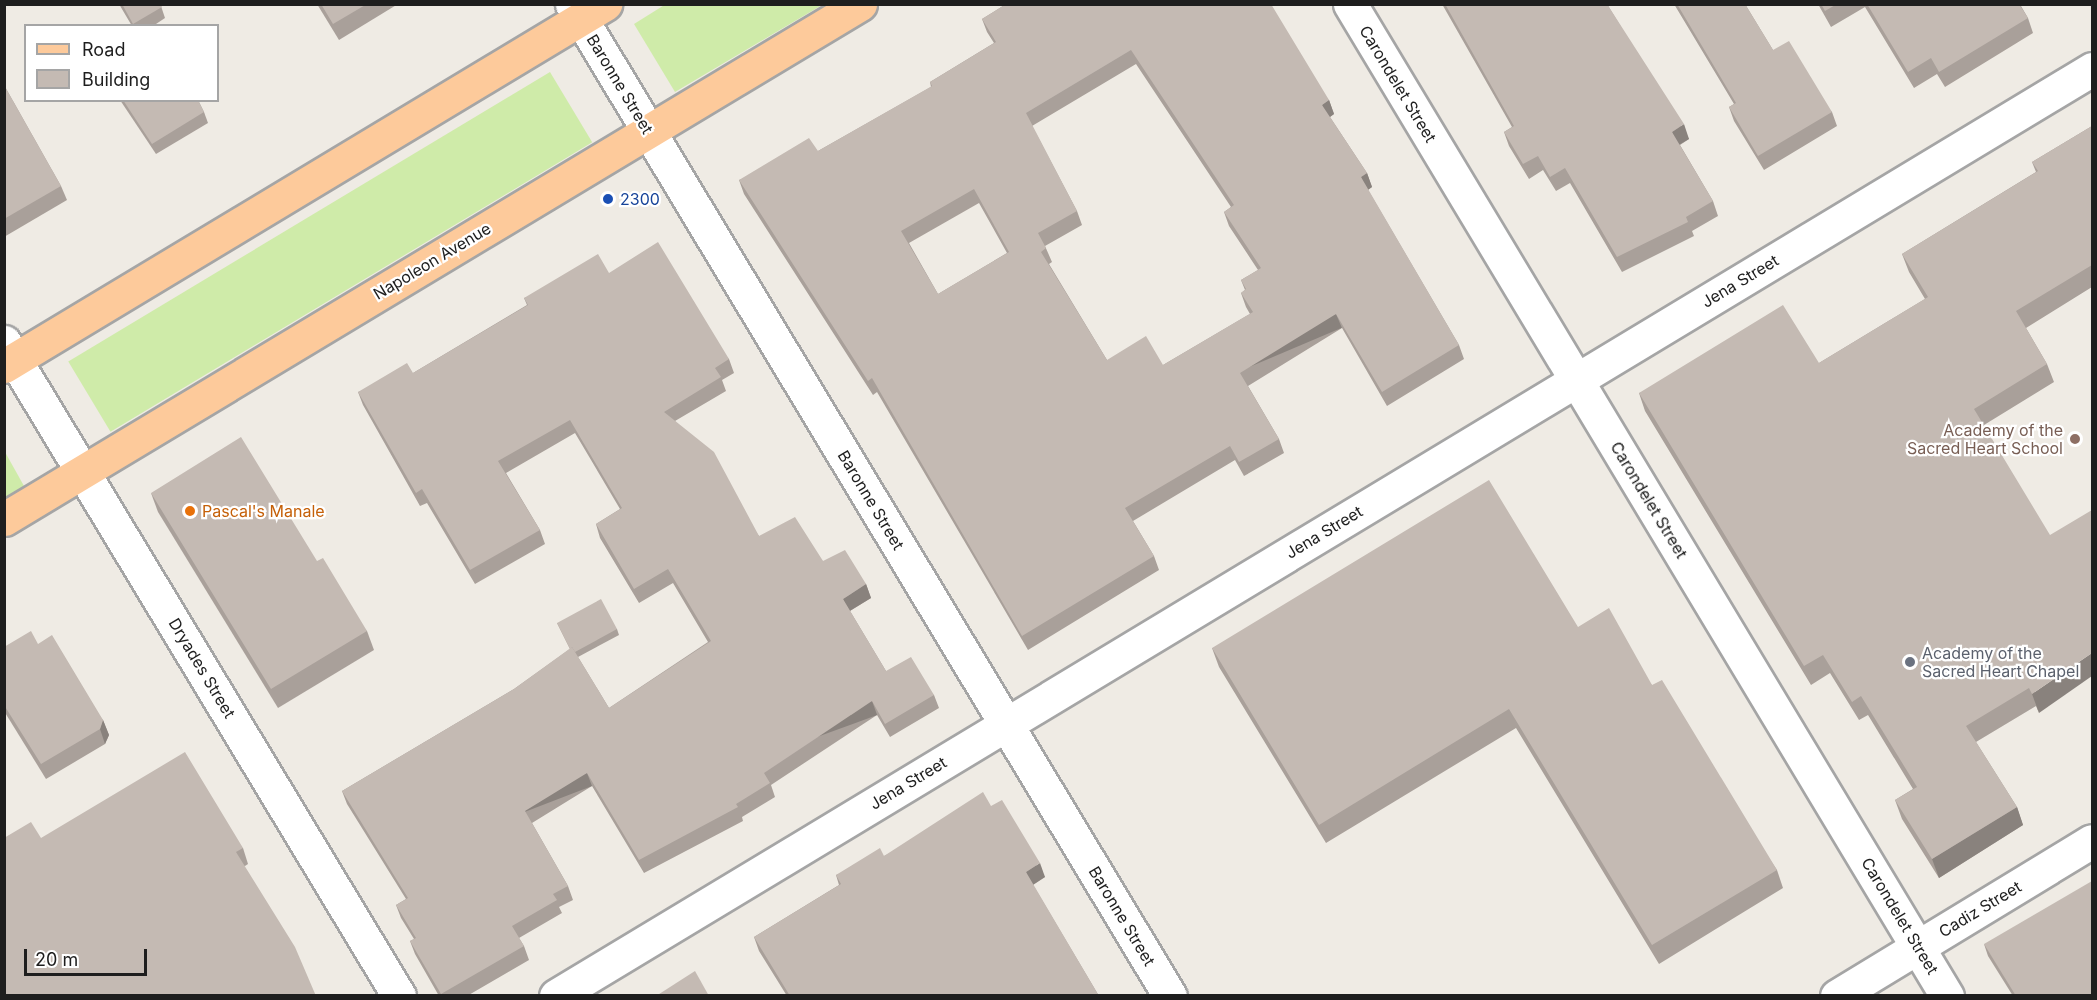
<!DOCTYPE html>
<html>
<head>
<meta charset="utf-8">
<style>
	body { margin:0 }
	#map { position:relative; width:2097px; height:1000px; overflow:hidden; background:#efebe4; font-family:Inter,sans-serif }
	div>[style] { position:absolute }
	.grass>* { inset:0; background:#cfeba9; transform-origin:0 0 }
	.roads { filter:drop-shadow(2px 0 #a5a5a5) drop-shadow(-2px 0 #a5a5a5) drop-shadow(0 2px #a5a5a5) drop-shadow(0 -2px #a5a5a5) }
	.minor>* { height:33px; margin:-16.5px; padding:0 16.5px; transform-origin:16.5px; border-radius:16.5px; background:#fff }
	.major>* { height:33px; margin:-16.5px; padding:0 16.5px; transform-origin:16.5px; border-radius:16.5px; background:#fdca9b }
	.wall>* { inset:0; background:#a9a09a }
	.shaded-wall>* { inset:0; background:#89827d; transform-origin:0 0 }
	.building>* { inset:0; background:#c4bab3 }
	.dots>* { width:16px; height:16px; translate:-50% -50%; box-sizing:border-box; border:3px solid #fff; border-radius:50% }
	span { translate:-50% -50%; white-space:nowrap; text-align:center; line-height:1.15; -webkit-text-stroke:4.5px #fff; paint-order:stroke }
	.street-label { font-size:16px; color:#1e1e1e }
	.transit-label { font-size:16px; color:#164399 }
	.left { translate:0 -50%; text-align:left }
	.education-label { font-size:16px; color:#785e54 }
	.right { translate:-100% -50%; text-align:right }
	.food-label { font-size:16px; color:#c56008 }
	.worship-label { font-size:16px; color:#5b616d }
	.frame { position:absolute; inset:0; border:6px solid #1e1e1e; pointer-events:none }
	.legend { position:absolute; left:24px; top:24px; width:195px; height:78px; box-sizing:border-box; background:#fff; border:2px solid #a5a5a5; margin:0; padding:8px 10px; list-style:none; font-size:18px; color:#1e1e1e }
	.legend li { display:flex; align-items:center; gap:12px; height:30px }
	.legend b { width:30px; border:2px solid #a5a5a5 }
	.scale { position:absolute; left:24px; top:949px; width:123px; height:27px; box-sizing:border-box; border:3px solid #1e1e1e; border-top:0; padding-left:8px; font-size:18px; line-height:21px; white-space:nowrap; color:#1e1e1e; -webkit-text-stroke:4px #fff; paint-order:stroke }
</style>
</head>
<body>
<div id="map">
	<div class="grass">
		<i style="clip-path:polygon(666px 4px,821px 4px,822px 5px,675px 92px,634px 24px)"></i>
		<i style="left:550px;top:72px;width:82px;height:562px;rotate:59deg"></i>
		<i style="clip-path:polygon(5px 452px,24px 486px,5px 498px,4px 498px)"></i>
	</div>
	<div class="roads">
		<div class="minor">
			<i style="left:572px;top:4px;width:1158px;rotate:58.92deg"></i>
			<i style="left:1350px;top:4px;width:1158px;rotate:58.96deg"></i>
			<i style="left:4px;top:342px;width:764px;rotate:58.87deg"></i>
			<i style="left:556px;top:996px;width:1794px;rotate:-31.11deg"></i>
			<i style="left:1837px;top:996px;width:298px;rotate:-31.3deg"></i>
		</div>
		<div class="major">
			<i style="left:4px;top:366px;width:702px;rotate:-31.06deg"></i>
			<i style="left:4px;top:519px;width:999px;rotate:-31.03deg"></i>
		</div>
	</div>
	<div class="wall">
		<i style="clip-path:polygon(119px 4px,162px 4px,161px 6px,165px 18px,153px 26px,132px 26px)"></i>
		<i style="clip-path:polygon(317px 4px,398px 4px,339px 40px)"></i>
		<i style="clip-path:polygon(evenodd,1006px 4px,1329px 100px,1334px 114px,1330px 117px,1367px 173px,1372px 187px,1368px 190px,1459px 345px,1464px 359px,1387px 406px,1342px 328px,1248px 386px,1279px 439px,1284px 453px,1244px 476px,1235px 460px,1133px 521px,1154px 556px,1159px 570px,1028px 650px,877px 392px,873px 395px,744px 194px,739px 180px,818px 151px,931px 87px,930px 82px,994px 43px,987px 32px,982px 19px,1006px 4px,1136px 64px,1231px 207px,1224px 212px,1229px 226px,1258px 270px,1241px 280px,1245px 290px,1241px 293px,1246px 307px,1250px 314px,1163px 365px,1107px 360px,1049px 264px,1052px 262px,1045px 246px,1082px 225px,1077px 211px,1032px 126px,1136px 64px,1006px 4px,979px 203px,1007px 253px,938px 294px,909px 243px,979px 203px)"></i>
		<i style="clip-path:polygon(1442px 4px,1607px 4px,1689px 139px,1680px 145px,1713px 201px,1718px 216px,1692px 231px,1694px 236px,1622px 272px,1570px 183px,1556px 191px,1543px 170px,1529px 179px,1509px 146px,1504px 132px,1512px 127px)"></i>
		<i style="clip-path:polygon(1674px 4px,1745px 4px,1773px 50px,1832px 112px,1837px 126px,1764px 170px,1734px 121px,1729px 107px,1734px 104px)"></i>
		<i style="clip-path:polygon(1818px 4px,2024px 4px,2021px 6px,2028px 18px,2033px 33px,1945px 87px,1937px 74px,1914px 88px,1865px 7px,1831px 27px)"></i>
		<i style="clip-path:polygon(4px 85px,61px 186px,67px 200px,4px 237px)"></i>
		<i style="clip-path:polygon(120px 100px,198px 100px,204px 112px,208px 123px,156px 154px)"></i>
		<i style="clip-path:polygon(2092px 126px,2092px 287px,2026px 328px,2047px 364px,2054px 382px,1984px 425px,2039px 713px,2036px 706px,1976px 742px,2017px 807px,2023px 825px,1939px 878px,1902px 819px,1895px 800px,1913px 789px,1868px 715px,1859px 720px,1830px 673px,1811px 685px,1645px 411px,1639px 393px,1819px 363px,1925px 299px,1909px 272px,1902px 254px,2036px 172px,2032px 162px)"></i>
		<i style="clip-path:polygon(609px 273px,729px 359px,734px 373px,722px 380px,726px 391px,675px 421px,759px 536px,823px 561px,866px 584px,871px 598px,850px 611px,886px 671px,934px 695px,939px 708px,890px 737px,877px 715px,771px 785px,775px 797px,742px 817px,743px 821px,644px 873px,592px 786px,532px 823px,568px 886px,573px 900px,559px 907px,562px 913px,519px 938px,524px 946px,529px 960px,467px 996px,439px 996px,415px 954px,410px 941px,414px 939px,401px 918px,396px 905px,406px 899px,347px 804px,342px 791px,514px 689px,570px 649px,557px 623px,617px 629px,619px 635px,578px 657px,609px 708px,708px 642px,673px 583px,639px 603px,600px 538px,596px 524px,620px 509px,575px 433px,506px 473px,540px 530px,545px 544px,475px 584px,427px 503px,420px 506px,363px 405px,358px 392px,413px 373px,527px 305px,524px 298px)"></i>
		<i style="clip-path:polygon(151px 493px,367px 631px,374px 650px,278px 708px,158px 512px)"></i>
		<i style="clip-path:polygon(1578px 627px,1652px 685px,1777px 870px,1783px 888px,1659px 964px,1516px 728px,1326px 843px,1219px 667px,1212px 648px)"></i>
		<i style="clip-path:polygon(38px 644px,103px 720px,109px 735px,105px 744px,46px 779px,4px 711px,4px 647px)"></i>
		<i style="clip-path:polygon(991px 806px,1045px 877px,1033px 885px,1099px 996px,787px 996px,759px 951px,754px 937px,839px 885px,836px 875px,884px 856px)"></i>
		<i style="clip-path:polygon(41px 838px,243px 848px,248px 864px,245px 866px)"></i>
		<i style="clip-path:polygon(1984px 944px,2092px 996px,2013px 996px,1988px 956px)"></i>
	</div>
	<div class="shaded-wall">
		<i style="clip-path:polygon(1329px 100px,1334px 114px,1327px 119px,1322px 105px)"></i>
		<i style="clip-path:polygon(1684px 124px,1689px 139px,1677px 146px,1672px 132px)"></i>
		<i style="clip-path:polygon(1367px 173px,1372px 187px,1366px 191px,1361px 177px)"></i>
		<i style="left:1336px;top:314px;width:15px;height:113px;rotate:67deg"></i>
		<i style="clip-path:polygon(866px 584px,871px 598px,848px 612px,843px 599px)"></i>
		<i style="clip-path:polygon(2092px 653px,2092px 676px,2039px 713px,2032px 694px)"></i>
		<i style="left:872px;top:701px;width:15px;height:130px;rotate:70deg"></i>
		<i style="clip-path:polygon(103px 720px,109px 735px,105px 744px,100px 729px)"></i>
		<i style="left:587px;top:773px;width:14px;height:73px;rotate:69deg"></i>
		<i style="clip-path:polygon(2017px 807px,2023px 825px,1939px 878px,1932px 859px)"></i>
		<i style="clip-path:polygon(1040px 863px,1045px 877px,1031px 886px,1026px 872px)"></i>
	</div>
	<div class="building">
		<i style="clip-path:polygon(122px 4px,160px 4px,162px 7px,133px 24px)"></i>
		<i style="clip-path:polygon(321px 4px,367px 4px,333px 24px)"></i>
		<i style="clip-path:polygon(evenodd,1006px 4px,1271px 4px,1329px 100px,1322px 105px,1367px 173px,1361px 177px,1459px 345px,1382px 392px,1336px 314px,1240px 373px,1279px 439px,1239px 462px,1230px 446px,1125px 508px,1154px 556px,1022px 636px,872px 378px,868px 381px,739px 180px,809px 138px,818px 151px,932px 86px,930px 82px,996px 42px,982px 19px,1006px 4px,1131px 50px,1234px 205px,1224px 212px,1261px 268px,1241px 280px,1246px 289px,1241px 293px,1253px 312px,1163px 365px,1146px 336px,1107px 360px,1041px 252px,1046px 248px,1038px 233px,1077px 211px,1026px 113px,1131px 50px,1006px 4px,974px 189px,1009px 252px,938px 294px,901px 231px,974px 189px)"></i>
		<i style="clip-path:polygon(1445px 4px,1607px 4px,1684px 124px,1672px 132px,1713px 201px,1686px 217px,1688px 222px,1617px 257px,1565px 168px,1550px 177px,1538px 156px,1523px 164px,1504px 132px,1514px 126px)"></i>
		<i style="clip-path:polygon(1677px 4px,1745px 4px,1773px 50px,1789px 41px,1832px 112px,1758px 156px,1729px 107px,1736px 103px)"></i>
		<i style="clip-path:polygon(1821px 4px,1837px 4px,1825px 11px)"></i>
		<i style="clip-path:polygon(1867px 4px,2019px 4px,2028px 18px,1939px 72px,1931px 58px,1908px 72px)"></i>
		<i style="clip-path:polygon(4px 85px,61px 186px,4px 219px)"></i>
		<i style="clip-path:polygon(123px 100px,198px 100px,204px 112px,152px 144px)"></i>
		<i style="clip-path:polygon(2092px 126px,2092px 265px,2016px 311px,2047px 364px,1974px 409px,2050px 535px,2092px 510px,2092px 653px,2032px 694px,2029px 688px,1966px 726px,2017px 807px,1932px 859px,1895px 800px,1917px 787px,1861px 696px,1852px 702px,1823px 655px,1804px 666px,1639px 393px,1783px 305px,1819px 363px,1928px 297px,1902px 254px,2038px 171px,2032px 162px)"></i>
		<i style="clip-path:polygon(658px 242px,729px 359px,715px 368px,721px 377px,664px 412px,714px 452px,759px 536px,795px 517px,823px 561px,845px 550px,866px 584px,843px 599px,886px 671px,911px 657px,934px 695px,885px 724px,872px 701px,764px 773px,770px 783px,736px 804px,738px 807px,639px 860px,587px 773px,525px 811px,568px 886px,553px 894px,557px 900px,512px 926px,524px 946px,441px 994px,410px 941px,416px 938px,396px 905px,408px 898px,342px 791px,514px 689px,572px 647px,609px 708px,711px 641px,668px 569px,634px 589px,596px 524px,622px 508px,570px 420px,498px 461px,540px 530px,470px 570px,422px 489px,416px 493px,358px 392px,407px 363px,413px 373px,528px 305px,524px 298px,598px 254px,609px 273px)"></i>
		<i style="clip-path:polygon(241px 437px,317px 561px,323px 558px,367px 631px,271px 689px,151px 493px)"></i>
		<i style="clip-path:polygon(1489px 480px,1578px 627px,1609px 608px,1652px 685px,1662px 680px,1777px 870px,1652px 945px,1509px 709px,1319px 825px,1212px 648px)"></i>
		<i style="clip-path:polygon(601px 599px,617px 629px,575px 652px,572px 647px,570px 649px,557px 623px)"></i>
		<i style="clip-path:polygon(31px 631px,38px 644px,52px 635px,103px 720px,100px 729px,41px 764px,4px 705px,4px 647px)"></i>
		<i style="clip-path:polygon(185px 752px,243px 848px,236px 852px,295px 947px,316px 996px,4px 996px,4px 838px,31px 822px,41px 838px)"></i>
		<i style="clip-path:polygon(983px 792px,991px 806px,1002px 800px,1040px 863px,1026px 872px,1099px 996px,790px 996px,754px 937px,841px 884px,836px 875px,880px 848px,884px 856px)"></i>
		<i style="clip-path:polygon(2092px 881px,2092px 996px,2016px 996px,1984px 944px)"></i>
		<i style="clip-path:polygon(695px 971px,709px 996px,656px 996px)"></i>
	</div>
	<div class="dots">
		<i style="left:608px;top:199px;background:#1a4fb4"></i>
		<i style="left:2075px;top:439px;background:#8d6e63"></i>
		<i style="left:190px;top:511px;background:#e8710a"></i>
		<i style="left:1910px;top:662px;background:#6b7280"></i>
	</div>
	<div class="street-label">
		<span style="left:620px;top:84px;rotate:59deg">Baronne Street</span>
		<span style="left:1398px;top:84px;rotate:59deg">Carondelet Street</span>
		<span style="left:432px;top:261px;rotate:-31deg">Napoleon Avenue</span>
		<span style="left:1740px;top:281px;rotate:-31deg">Jena Street</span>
		<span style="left:871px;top:500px;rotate:59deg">Baronne Street</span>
		<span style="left:1649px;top:500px;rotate:59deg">Carondelet Street</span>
		<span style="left:1324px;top:532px;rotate:-31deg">Jena Street</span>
		<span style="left:202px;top:668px;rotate:59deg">Dryades Street</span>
		<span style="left:908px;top:783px;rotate:-31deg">Jena Street</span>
		<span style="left:1980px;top:909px;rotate:-31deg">Cadiz Street</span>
		<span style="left:1122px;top:916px;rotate:59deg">Baronne Street</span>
		<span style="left:1900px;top:916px;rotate:59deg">Carondelet Street</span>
	</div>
	<div class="transit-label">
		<span class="left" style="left:620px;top:199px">2300</span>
	</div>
	<div class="education-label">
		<span class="right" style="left:2063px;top:439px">Academy of the<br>Sacred Heart School</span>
	</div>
	<div class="food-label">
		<span class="left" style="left:202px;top:511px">Pascal's Manale</span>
	</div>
	<div class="worship-label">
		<span class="left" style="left:1922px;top:662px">Academy of the<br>Sacred Heart Chapel</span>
	</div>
	<div class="frame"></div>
	<ul class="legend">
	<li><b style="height:8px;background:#fdca9b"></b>Road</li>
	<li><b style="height:16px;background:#c4bab3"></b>Building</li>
	</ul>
	<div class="scale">20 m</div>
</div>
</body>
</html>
